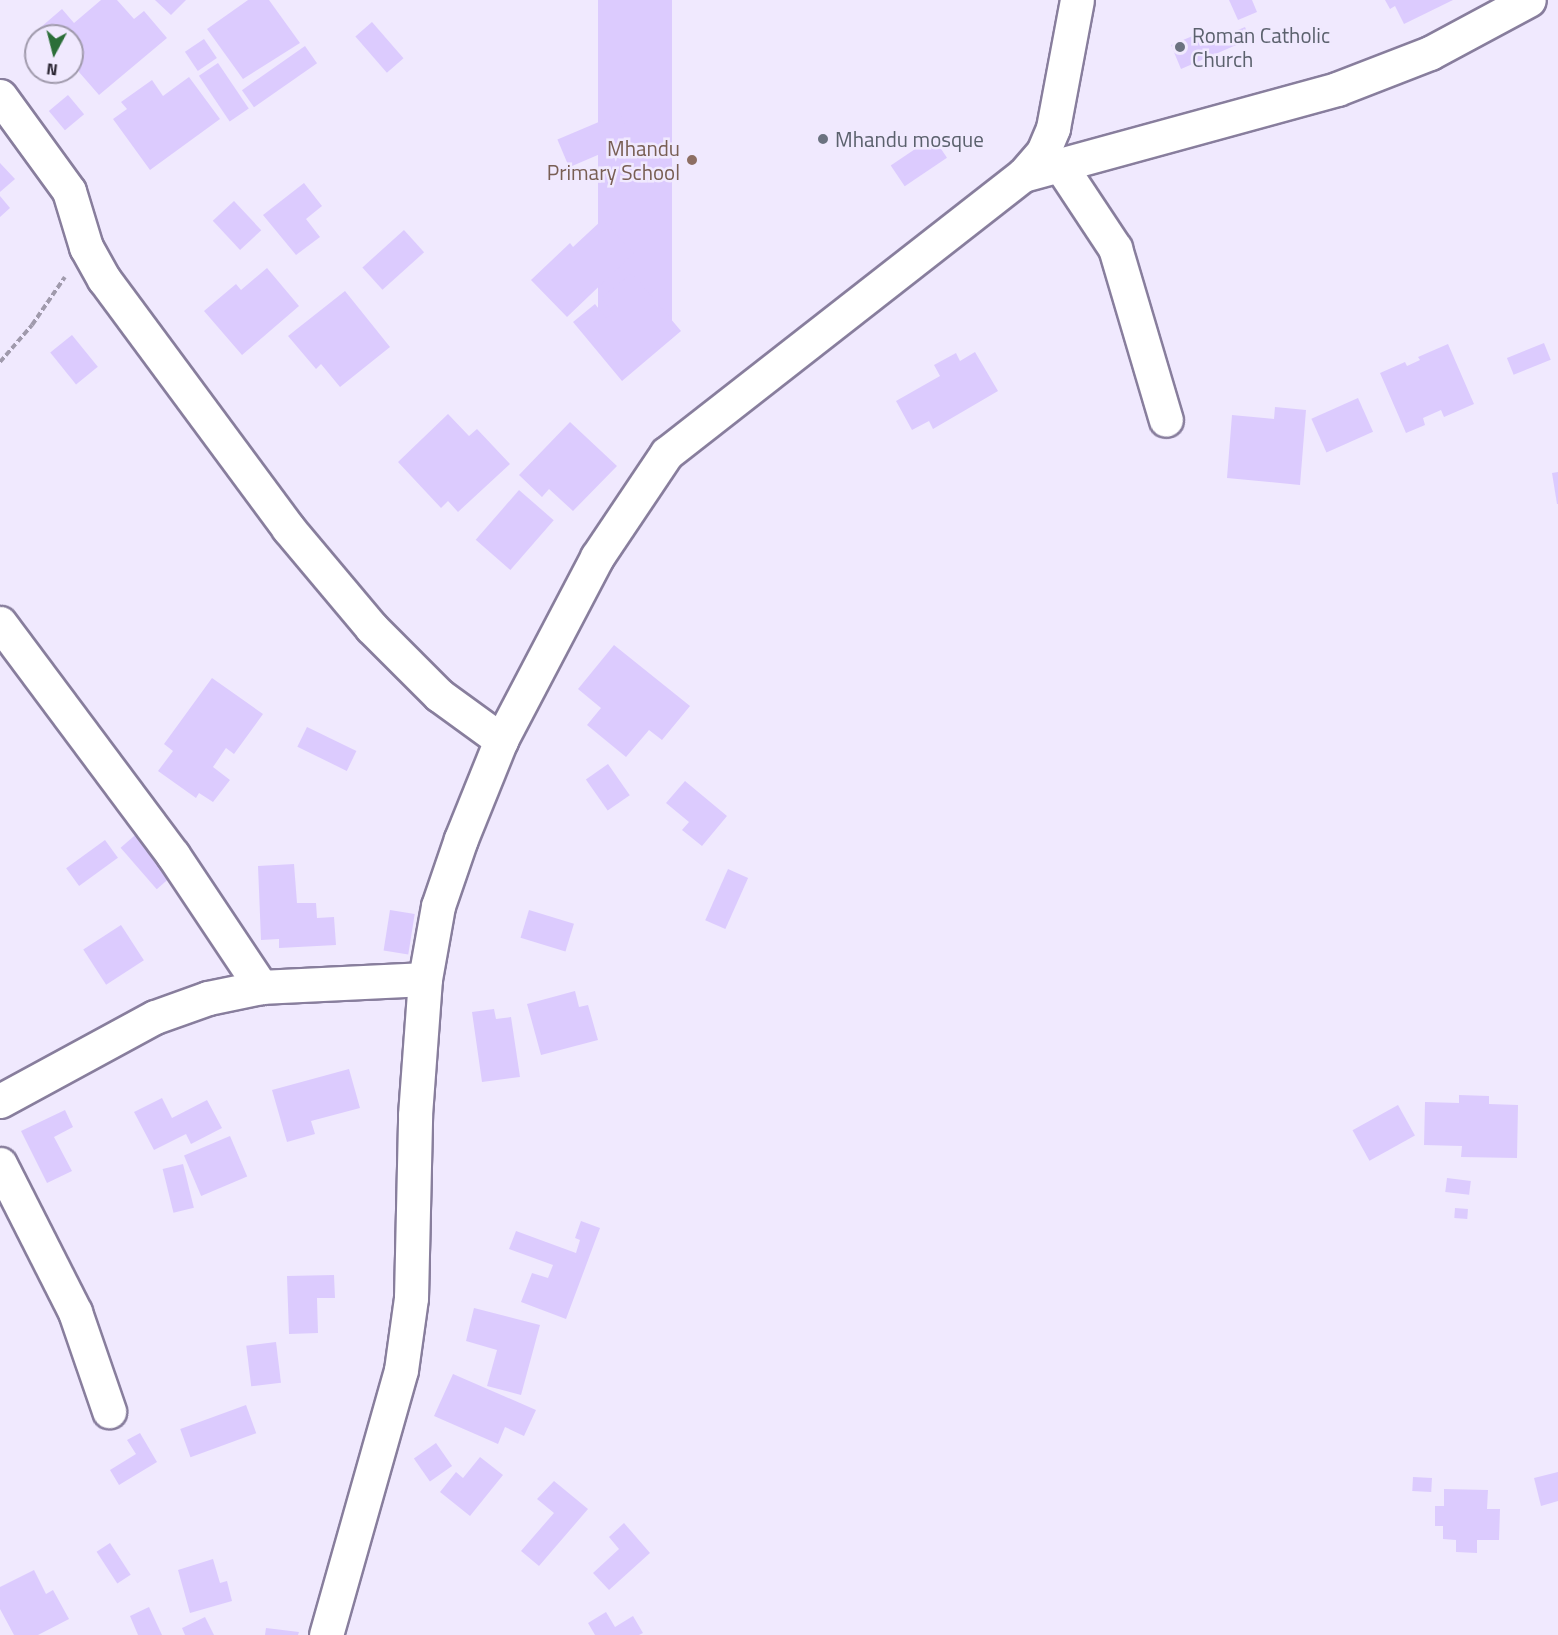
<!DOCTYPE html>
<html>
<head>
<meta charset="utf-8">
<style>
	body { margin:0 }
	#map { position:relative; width:1558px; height:1635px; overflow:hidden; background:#f0e9fe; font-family:"Titillium Web",sans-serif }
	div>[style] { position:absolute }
	.building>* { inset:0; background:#dccbfe; transform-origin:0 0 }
	.path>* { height:4px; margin-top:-2px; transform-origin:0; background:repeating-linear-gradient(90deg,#a09aac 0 6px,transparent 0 9px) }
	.roads { filter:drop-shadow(2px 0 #887e9d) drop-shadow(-2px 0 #887e9d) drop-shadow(0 2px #887e9d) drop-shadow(0 -2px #887e9d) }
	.minor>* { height:33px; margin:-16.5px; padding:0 16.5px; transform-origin:16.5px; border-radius:16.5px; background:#fff }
	.dots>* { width:16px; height:16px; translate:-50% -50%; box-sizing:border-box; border:3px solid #f0e9fe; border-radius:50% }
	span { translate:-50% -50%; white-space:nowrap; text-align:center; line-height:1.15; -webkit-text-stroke:5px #f0e9fe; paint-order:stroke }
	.worship-label { font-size:21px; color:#5b616d }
	.left { translate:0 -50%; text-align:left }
	.education-label { font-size:21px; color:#785e54 }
	.right { translate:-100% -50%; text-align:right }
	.north { position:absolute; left:24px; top:24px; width:60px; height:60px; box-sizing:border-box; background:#f0e9fe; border:2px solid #a09aac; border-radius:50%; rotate:187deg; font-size:16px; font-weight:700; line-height:24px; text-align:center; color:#292431 }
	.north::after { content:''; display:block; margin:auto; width:21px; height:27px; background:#2b6e38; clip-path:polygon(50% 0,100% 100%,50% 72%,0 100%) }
</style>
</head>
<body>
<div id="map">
	<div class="building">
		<i style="clip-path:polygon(101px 0,117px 0,134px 19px,144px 11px,167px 38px,99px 95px,72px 64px,72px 36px,48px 36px,41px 27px,62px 9px,74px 23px)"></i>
		<i style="clip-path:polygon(155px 0,186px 0,171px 15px)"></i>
		<i style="clip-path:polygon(248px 0,269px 0,300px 43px,243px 79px,207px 29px)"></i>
		<i style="left:598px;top:0;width:74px;height:339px"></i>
		<i style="clip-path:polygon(1229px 0,1252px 0,1257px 12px,1238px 20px)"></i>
		<i style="clip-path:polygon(1385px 0,1453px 0,1404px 24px,1395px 6px,1390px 9px)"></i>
		<i style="left:372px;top:22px;width:48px;height:22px;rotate:49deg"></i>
		<i style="clip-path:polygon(1245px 27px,1250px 39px,1181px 69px,1171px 45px,1195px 35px,1200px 46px)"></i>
		<i style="left:204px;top:39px;width:23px;height:23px;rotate:56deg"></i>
		<i style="left:305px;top:46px;width:21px;height:77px;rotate:55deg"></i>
		<i style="left:218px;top:63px;width:55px;height:23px;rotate:56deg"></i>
		<i style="clip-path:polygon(189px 77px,220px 119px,150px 170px,113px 119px,127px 109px,121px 102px,152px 80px,163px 96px)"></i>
		<i style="left:68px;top:95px;width:25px;height:25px;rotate:50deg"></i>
		<i style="left:620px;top:113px;width:30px;height:68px;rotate:67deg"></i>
		<i style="left:933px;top:137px;width:25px;height:51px;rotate:56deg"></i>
		<i style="clip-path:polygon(0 163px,15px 179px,0 192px)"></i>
		<i style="clip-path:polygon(304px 183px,322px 206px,306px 219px,320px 237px,296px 255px,263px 215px)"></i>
		<i style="clip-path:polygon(0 196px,10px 208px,0 217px)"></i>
		<i style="left:234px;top:201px;width:40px;height:29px;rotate:47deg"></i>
		<i style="clip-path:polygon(602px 220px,634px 253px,567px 317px,531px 280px,570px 243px,573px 247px)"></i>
		<i style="left:404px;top:230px;width:30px;height:56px;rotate:48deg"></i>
		<i style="clip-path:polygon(267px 268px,299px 306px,242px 355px,204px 311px,236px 284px,241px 290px)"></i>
		<i style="clip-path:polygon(632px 273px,681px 331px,622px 381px,573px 322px,595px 304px,606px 318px,613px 313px,601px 298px)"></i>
		<i style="clip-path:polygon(345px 291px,390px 347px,340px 387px,321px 364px,316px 369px,288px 336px)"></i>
		<i style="left:72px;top:335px;width:41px;height:28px;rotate:51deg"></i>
		<i style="left:1544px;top:343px;width:18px;height:40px;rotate:68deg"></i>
		<i style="clip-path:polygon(1448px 344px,1474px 404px,1444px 417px,1441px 410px,1423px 418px,1425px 425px,1406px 433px,1380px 373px,1405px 362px,1407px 366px,1420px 360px,1418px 357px)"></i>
		<i style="clip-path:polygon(975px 352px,998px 391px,933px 429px,929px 421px,912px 430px,896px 401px,940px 376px,934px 365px,956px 353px,960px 361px)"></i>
		<i style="left:1358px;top:398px;width:37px;height:51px;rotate:66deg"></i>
		<i style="clip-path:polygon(1275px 407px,1306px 410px,1300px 485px,1227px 478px,1232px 415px,1274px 419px)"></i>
		<i style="clip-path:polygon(448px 414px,469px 436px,477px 429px,510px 464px,458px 512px,448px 501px,441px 508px,398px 462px)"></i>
		<i style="clip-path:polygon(570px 422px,617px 466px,573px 511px,549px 489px,542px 497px,519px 475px)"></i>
		<i style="clip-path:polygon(1558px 472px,1558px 504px,1557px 504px,1552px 473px)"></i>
		<i style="left:519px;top:490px;width:46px;height:66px;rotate:41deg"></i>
		<i style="clip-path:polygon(614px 645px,690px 706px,662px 740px,649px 730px,626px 757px,587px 725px,601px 708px,578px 689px)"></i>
		<i style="clip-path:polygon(212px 678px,263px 714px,234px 754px,226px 748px,213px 767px,230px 780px,213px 802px,199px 793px,196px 798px,158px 771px,173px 751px,164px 744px)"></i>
		<i style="left:307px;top:727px;width:55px;height:22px;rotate:26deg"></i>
		<i style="left:608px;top:764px;width:38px;height:27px;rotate:55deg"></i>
		<i style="clip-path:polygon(685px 781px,727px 816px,702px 846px,682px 830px,689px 822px,666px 803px)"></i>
		<i style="left:141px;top:830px;width:55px;height:27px;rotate:49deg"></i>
		<i style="left:105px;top:840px;width:22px;height:48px;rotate:54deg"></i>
		<i style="clip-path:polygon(294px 864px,297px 903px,316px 903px,317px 918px,334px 917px,336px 945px,279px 948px,279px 939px,261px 940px,258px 866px)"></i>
		<i style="left:728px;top:869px;width:22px;height:56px;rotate:24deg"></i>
		<i style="left:390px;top:910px;width:25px;height:41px;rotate:9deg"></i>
		<i style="left:529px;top:910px;width:47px;height:29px;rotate:17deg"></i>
		<i style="left:121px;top:925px;width:42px;height:45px;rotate:57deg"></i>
		<i style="clip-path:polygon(575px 991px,579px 1007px,588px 1005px,598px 1040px,541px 1055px,527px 1004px)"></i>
		<i style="clip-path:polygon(494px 1009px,496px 1019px,511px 1017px,520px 1077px,482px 1082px,472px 1012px)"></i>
		<i style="clip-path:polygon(349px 1069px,360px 1108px,311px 1121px,315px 1134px,287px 1142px,272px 1090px)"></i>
		<i style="clip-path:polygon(1459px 1095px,1489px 1096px,1489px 1104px,1518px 1105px,1517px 1158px,1461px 1157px,1462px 1146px,1424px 1145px,1425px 1102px,1459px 1103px)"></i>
		<i style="clip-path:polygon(162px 1098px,172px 1118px,207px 1100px,222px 1128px,191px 1144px,186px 1134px,154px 1150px,134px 1112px)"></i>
		<i style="left:1398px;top:1105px;width:35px;height:52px;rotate:61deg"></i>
		<i style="clip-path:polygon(65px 1110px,73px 1127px,54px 1137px,72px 1171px,47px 1183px,21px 1131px)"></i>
		<i style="left:230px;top:1136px;width:44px;height:50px;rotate:67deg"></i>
		<i style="left:183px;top:1164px;width:45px;height:21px;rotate:76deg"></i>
		<i style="left:1447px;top:1178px;width:24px;height:14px;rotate:7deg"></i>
		<i style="left:1455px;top:1208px;width:13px;height:10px;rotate:4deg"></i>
		<i style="clip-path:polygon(581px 1221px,600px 1228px,566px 1319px,521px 1302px,532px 1273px,548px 1278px,553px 1265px,509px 1249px,516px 1231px,576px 1253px,580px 1240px,575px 1238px)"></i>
		<i style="clip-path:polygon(334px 1275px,335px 1298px,317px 1298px,318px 1333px,289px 1334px,287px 1276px)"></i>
		<i style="clip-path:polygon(474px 1308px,540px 1325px,521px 1395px,487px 1386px,497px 1350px,466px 1341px)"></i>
		<i style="left:276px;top:1342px;width:41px;height:30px;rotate:83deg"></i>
		<i style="clip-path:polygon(453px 1374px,536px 1410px,524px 1436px,505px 1427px,498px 1444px,434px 1416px)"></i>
		<i style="left:246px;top:1405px;width:30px;height:70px;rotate:70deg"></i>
		<i style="clip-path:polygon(140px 1433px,157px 1462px,119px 1485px,110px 1470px,136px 1454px,127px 1440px)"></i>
		<i style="left:436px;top:1443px;width:28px;height:27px;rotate:55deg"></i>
		<i style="clip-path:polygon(480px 1457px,503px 1475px,470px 1516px,440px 1492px,456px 1472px,463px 1478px)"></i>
		<i style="clip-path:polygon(1558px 1472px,1558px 1501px,1541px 1506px,1534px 1478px)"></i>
		<i style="left:1413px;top:1477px;width:19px;height:14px;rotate:3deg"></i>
		<i style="clip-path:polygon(554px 1481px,588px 1509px,539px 1566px,521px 1551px,554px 1513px,537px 1499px)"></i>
		<i style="clip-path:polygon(1444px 1489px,1488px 1490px,1487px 1509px,1500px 1509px,1499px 1540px,1477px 1540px,1477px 1553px,1456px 1552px,1456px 1540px,1443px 1539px,1443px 1526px,1435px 1526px,1435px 1506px,1444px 1506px)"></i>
		<i style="clip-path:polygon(624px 1523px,650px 1553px,609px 1590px,593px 1573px,619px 1549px,609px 1537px)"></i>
		<i style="left:110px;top:1543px;width:38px;height:16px;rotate:57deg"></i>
		<i style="clip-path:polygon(213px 1559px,220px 1583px,227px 1581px,232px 1601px,190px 1613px,178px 1570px)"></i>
		<i style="clip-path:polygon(34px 1570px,46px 1594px,53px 1590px,69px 1619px,38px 1635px,14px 1635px,0 1609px,0 1587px)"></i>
		<i style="clip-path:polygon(149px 1607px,162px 1635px,138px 1635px,130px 1616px)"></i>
		<i style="clip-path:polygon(606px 1612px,615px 1627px,633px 1616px,643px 1633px,639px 1635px,595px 1635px,588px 1623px)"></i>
		<i style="clip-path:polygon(205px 1617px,214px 1635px,185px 1635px,182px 1628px)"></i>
		<i style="clip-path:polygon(266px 1628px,299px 1632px,298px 1635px,265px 1635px)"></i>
	</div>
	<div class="path">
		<i style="left:0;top:362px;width:49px;rotate:-49.1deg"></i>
		<i style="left:32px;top:325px;width:58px;rotate:-55.5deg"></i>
	</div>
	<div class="roads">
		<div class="minor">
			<i style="left:0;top:96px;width:117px;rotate:54deg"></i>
			<i style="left:69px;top:191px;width:59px;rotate:73.1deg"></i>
			<i style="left:86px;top:247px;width:37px;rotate:61deg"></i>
			<i style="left:104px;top:279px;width:310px;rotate:53.5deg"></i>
			<i style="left:288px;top:528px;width:129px;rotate:50deg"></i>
			<i style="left:371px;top:627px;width:96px;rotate:45deg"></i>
			<i style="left:439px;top:695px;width:77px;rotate:36deg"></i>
			<i style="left:1060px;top:165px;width:100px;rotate:56.5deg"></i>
			<i style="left:1115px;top:248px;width:179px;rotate:73.5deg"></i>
			<i style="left:1023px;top:175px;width:326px;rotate:-15.3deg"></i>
			<i style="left:1337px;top:89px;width:100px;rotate:-21.2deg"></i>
			<i style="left:1430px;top:53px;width:112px;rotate:-28.2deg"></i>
			<i style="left:0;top:623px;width:289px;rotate:53.3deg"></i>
			<i style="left:173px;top:855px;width:159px;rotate:56.3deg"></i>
			<i style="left:0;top:1101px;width:176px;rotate:-28.5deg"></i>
			<i style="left:155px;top:1017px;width:56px;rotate:-19.7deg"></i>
			<i style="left:208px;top:998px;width:54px;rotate:-11.7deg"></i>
			<i style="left:261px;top:987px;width:164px;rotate:-2.8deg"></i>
			<i style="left:0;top:1164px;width:166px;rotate:63.1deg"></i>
			<i style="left:75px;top:1312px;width:105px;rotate:71deg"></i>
			<i style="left:326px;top:1635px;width:275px;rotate:-74.2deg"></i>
			<i style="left:401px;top:1370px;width:73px;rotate:-82.1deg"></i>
			<i style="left:411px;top:1298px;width:183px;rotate:-88.7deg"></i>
			<i style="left:415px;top:1115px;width:136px;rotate:-85.8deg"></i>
			<i style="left:425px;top:979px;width:74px;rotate:-79.9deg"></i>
			<i style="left:438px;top:906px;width:71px;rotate:-71.1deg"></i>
			<i style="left:461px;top:839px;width:107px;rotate:-68deg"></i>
			<i style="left:501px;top:740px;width:207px;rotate:-62.3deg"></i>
			<i style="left:597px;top:557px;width:125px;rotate:-56.1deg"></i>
			<i style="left:667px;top:453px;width:452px;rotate:-38deg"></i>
			<i style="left:1023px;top:175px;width:30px;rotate:-49deg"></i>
			<i style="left:1043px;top:152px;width:26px;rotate:-67deg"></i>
			<i style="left:1053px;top:128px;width:130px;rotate:-79.4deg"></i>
		</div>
	</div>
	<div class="dots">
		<i style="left:1180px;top:47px;background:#6b7280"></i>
		<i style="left:823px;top:139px;background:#6b7280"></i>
		<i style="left:692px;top:160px;background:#8d6e63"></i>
	</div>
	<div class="worship-label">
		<span class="left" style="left:1192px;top:47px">Roman Catholic<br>Church</span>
		<span class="left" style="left:835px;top:139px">Mhandu mosque</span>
	</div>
	<div class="education-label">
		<span class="right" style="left:680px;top:160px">Mhandu<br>Primary School</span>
	</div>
	<div class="north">N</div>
</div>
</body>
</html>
